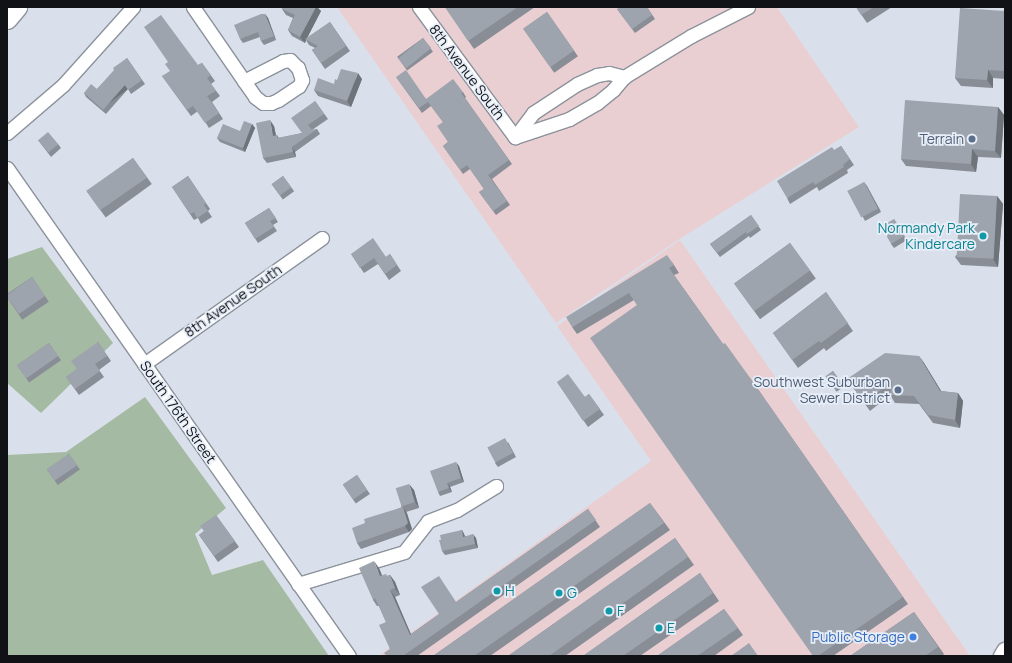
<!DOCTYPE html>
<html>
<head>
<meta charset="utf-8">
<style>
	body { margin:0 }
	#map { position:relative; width:1012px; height:663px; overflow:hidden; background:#dae0eb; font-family:Manrope,sans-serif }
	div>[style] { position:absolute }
	.industrial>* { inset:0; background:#e9cfd2 }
	.green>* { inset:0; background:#a4baa2 }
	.roads { filter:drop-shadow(1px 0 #8c929b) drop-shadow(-1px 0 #8c929b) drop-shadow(0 1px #8c929b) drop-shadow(0 -1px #8c929b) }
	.minor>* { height:13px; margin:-6.5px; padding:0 6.5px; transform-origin:6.5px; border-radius:6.5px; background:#fff }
	.major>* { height:16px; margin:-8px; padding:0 8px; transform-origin:8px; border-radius:8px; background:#fff }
	.highway>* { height:19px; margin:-9.5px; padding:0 9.5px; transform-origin:9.5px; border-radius:9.5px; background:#fff }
	.wall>* { inset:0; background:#888d96; transform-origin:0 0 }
	.shaded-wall>* { inset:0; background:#6f737a; transform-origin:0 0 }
	.building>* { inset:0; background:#9ea4ae; transform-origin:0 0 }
	.dots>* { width:11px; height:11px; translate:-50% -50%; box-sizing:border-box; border:2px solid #e7eef8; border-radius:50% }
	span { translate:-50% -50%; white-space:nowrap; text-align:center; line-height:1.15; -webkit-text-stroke:3.5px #e7eef8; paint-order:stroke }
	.street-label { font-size:14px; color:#101215 }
	.service-label { font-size:14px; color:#4e5e75 }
	.right { translate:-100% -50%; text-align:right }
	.culture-label { font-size:14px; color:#0d838f }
	.left { translate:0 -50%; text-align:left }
	.shop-label { font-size:14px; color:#366cbe }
	.frame { position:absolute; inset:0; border:8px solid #101215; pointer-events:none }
</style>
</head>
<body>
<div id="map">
	<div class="industrial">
		<i style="clip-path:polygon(337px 7px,777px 7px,859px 127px,681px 238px,556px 323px)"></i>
		<i style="clip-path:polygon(680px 240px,970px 656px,383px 656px,381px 654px,651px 461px,557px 326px)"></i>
	</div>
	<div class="green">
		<i style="clip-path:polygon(42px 247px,113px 343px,41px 413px,7px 383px,7px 259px)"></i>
		<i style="clip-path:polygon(145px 397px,226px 508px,195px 534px,212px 575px,263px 560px,329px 656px,7px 656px,7px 455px,66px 452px)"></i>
	</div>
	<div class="roads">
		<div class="minor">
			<i style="left:193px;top:7px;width:90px;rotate:55.4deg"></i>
			<i style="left:244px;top:81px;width:19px;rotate:55deg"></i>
			<i style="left:255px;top:97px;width:10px;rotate:37deg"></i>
			<i style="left:263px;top:103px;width:8px"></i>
			<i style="left:271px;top:103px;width:8px;rotate:-23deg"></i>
			<i style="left:278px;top:100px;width:25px;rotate:-34deg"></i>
			<i style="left:299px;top:86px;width:7px;rotate:-63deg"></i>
			<i style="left:302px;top:80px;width:13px;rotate:-108deg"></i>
			<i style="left:298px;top:68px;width:11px;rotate:-135deg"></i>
			<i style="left:290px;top:60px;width:7px;rotate:172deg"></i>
			<i style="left:283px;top:61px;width:44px;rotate:152.9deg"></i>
			<i style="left:419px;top:7px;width:162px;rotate:53.6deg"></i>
			<i style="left:7px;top:133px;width:74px;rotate:-40.6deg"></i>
			<i style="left:63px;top:85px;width:105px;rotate:-48.1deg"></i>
			<i style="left:515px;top:137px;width:57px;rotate:-18.4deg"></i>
			<i style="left:569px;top:119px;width:32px;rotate:-30deg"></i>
			<i style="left:597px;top:103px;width:21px;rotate:-39deg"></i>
			<i style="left:613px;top:90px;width:17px;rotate:-50deg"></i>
			<i style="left:624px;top:77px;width:79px;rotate:-31.5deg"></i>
			<i style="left:691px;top:36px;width:64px;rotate:-27deg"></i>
			<i style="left:515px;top:137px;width:30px;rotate:-53deg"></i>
			<i style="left:533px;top:113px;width:53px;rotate:-33.4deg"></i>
			<i style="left:577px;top:84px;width:22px;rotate:-24deg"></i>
			<i style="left:597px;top:75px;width:12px;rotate:-9deg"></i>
			<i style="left:609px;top:73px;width:16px;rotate:15deg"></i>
			<i style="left:7px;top:168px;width:596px;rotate:54.98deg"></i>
			<i style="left:144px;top:364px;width:218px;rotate:-35.3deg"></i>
			<i style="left:298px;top:584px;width:111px;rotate:-16.8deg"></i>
			<i style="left:404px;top:552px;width:39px;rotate:-52deg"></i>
			<i style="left:428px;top:521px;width:31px;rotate:-21deg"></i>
			<i style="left:457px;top:510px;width:46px;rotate:-31.6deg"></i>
		</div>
		<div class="major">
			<i style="left:1002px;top:656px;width:6px;rotate:-59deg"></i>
		</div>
		<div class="highway">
			<i style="left:7px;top:19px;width:16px;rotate:-50deg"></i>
		</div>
	</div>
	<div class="wall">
		<i style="clip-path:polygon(283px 7px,317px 7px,321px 11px,307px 38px,330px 22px,350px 51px,325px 69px,312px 50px,315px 48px,309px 45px,306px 40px,305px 43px,292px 36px,288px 30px,293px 18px,286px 15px,282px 9px)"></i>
		<i style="clip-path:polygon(445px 7px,535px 7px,474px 49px)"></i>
		<i style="clip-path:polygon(647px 7px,655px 19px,635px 33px,617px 9px)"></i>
		<i style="clip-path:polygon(856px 7px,892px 7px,867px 23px)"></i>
		<i style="clip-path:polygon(1005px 11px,1005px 79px,993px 78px,993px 88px,961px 86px,955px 78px)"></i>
		<i style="left:547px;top:12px;width:54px;height:29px;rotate:55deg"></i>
		<i style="clip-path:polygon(265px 14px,268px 18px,276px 40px,264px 45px,261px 41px,260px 37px,243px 43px,240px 39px)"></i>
		<i style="left:423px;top:38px;width:17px;height:32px;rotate:54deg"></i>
		<i style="clip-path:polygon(127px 58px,145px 84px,131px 94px,128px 89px,106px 114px,86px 97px,84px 93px,97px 89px)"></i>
		<i style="clip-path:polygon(202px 63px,215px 81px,211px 84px,220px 96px,212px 102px,223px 119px,209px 128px,198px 111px,191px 116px,162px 76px,198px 65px)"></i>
		<i style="clip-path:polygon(396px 77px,426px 99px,463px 92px,466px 97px,465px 98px,512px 164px,492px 179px,510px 205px,496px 215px,479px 192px,484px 189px,470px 169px,463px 174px,443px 146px,448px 142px,443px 122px,431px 106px,422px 113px)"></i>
		<i style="clip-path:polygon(362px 79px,351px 107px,318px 96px,314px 90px,334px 84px,337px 80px)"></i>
		<i style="clip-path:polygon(315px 101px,328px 119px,312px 130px,317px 129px,320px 134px,295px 152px,296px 157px,267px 163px,263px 158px,274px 126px,276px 135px,277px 135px,279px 138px,302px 133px)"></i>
		<i style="clip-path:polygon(998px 107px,1004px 115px,1001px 158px,978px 157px,976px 172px,906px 166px,901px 159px)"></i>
		<i style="clip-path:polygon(252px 124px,255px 128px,245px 152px,220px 142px,217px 138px,240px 131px)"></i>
		<i style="clip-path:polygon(38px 140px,58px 144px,61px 148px,51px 157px)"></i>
		<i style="clip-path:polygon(841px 146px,854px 165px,847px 170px,848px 173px,819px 191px,817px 187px,790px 204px,787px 198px,835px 150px)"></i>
		<i style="left:133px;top:158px;width:32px;height:57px;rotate:54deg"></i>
		<i style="clip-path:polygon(188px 176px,210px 209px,208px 211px,212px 217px,201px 224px,198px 218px,194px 220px,172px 187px)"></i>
		<i style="left:283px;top:176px;width:19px;height:14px;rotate:54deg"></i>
		<i style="clip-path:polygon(864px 182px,881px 212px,865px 221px,863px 217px)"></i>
		<i style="clip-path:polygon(997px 196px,1003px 204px,998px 267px,961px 265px,955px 257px)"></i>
		<i style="clip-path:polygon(269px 208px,278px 222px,273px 225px,277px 231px,258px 243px,245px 223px)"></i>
		<i style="clip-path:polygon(751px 215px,761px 230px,750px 238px,749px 236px,720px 257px,710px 244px)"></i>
		<i style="clip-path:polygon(894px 219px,907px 240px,894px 248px,891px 244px)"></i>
		<i style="left:790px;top:243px;width:44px;height:69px;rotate:54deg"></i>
		<i style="clip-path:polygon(351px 254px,386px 257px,390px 254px,401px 271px,389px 280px,378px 264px,364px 273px)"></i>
		<i style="clip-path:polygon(672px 262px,679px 273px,674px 275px,723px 344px,753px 382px,908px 604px,833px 656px,813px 656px,637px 305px,634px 300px,577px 334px,572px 327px)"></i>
		<i style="left:32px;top:277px;width:30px;height:32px;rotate:56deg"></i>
		<i style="clip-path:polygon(826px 292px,853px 331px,826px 351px,824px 348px,798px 368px,773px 333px)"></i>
		<i style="clip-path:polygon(98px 342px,111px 361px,99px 370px,104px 377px,79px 395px,66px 377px,77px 369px)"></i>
		<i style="left:49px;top:343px;width:21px;height:39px;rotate:55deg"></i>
		<i style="clip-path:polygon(919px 356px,924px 363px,941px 391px,958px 393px,963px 401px,960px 428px,933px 423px,919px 404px,895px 403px,890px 395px,870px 411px,847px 379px)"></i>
		<i style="left:833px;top:371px;width:19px;height:9px;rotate:55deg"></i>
		<i style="clip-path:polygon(557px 382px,585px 397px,589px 394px,604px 415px,588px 427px)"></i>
		<i style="clip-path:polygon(508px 442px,516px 457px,498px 467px,495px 463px)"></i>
		<i style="left:69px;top:454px;width:19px;height:27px;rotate:55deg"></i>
		<i style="clip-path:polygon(459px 466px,464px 482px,450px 487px,452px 492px,440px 496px,438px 492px)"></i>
		<i style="left:357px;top:475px;width:23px;height:17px;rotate:56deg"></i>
		<i style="clip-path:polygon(414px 490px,419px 508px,406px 512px,412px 529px,409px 532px,361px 549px,357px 543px,365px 523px,402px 507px,401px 506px)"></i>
		<i style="clip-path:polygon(650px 503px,670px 530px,490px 656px,433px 656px)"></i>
		<i style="clip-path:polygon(588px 509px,600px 527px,417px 656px,387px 656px,390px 649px,386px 622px,379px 606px,377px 606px,373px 600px,379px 568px,382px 576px,387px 576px,390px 575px,395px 582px,400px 595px,395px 597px,411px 634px)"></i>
		<i style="clip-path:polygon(216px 515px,239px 547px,218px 562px,199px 535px,204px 531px)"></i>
		<i style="clip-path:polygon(462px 530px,465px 536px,476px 538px,478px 548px,445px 555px,442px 551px,441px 540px)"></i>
		<i style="clip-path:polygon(675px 538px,694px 565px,565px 656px,508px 656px)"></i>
		<i style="clip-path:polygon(700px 573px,719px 601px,640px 656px,583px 656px)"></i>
		<i style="clip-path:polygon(724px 609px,743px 635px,714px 656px,657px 656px)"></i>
		<i style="clip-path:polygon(914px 612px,944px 654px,942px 656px,850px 656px)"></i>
	</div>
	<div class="shaded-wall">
		<i style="clip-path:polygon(316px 7px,317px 7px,321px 11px,306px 40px,305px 39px,306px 40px,305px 43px,300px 37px)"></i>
		<i style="clip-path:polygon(265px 14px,268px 18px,276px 40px,274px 36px)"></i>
		<i style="clip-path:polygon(988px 70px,993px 78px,993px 88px,987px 80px)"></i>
		<i style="clip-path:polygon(358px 73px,362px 79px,351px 107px,347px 101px)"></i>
		<i style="left:125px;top:85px;width:5px;height:33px;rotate:53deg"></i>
		<i style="clip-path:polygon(998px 107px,1004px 115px,1001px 158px,995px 151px)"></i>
		<i style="clip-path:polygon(270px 120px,274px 126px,277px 141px,273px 136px)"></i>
		<i style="clip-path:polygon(252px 124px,255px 128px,245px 152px,243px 148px)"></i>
		<i style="clip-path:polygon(292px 147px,295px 152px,296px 157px,293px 152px)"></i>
		<i style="clip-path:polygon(972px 149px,978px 157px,976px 172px,971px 164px)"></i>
		<i style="clip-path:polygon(864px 182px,867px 186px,881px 212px,878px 208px)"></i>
		<i style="clip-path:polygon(997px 196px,1003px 204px,998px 267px,993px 259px)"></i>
		<i style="clip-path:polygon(919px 356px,924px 363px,946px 399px,940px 391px)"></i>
		<i style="clip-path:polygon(958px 393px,963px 401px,960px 428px,955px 420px)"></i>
		<i style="clip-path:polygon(456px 462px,459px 466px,464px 482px,461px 478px)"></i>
		<i style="clip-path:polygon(447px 483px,450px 487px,452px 492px,449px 488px)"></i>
		<i style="clip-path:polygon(409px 484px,414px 490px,419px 508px,415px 502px)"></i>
		<i style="clip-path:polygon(403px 507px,407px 513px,412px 529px,409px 532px,405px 526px)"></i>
		<i style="clip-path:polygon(462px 530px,464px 534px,466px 541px,463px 537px)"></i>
		<i style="clip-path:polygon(473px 534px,476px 538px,478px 548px,475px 544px)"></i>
		<i style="clip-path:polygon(374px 561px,379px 568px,385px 583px,380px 576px)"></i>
		<i style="clip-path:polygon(390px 575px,395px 582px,400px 595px,395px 588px)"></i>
		<i style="clip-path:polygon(390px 590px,395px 597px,414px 642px,410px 635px)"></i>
	</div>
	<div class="building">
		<i style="clip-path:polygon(283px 7px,316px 7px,300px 37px,288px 30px,295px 15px,282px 9px)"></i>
		<i style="clip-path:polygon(445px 7px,518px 7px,468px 41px)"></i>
		<i style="clip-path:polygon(620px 7px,647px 7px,652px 15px,632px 29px,617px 9px)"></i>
		<i style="clip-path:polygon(856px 7px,874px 7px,861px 15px)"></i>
		<i style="clip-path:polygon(960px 8px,1005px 11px,1005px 71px,988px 70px,987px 80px,955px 78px)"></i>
		<i style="left:547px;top:12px;width:47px;height:29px;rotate:55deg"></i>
		<i style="clip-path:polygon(261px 14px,265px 14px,274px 36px,261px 41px,258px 32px,240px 39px,234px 25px)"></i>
		<i style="clip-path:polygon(161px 15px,198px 65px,202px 63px,211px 75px,207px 78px,216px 91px,207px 96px,219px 113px,205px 123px,193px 106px,187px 110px,162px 76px,170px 71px,165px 64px,168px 62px,144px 27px)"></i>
		<i style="clip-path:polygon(330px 22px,346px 46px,321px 63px,312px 50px,318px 46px,305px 39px)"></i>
		<i style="left:423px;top:38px;width:13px;height:32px;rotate:51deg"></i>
		<i style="clip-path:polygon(127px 58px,142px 80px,128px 90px,125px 85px,103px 110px,84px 93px,91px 84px,97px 89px,114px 70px,113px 68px)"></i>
		<i style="clip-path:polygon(341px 69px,358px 73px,347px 101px,314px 90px,318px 78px,334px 84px,335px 79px,337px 80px)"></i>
		<i style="clip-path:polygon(406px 70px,426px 99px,453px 79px,463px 92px,461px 93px,509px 160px,488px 175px,507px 201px,493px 211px,479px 192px,484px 189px,467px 165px,460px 170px,443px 146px,448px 142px,437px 126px,443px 122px,428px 102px,419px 108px,396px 77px)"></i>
		<i style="clip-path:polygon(905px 100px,998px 107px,995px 151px,972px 149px,971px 164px,901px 159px)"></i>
		<i style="clip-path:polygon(315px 101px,324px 114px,308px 125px,312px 130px,317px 129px,292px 147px,293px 152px,263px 158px,256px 123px,270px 120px,273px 136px,277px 135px,277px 138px,302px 133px,291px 118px)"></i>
		<i style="clip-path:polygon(244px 121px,252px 124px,243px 148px,217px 138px,223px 124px,240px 131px)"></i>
		<i style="left:48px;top:132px;width:16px;height:13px;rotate:50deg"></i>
		<i style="clip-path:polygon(841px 146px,850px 159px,843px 165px,844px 167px,815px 185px,813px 182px,787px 198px,777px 181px,832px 147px,834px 150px)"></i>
		<i style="left:133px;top:158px;width:24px;height:57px;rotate:55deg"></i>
		<i style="clip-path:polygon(188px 176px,206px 203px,204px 205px,208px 211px,197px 218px,194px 212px,190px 214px,172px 187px)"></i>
		<i style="left:283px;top:176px;width:14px;height:14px;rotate:54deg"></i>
		<i style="left:864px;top:182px;width:30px;height:19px;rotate:62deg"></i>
		<i style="left:960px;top:194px;width:37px;height:63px;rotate:3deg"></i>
		<i style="clip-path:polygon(269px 208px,276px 218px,270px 221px,274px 227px,255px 239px,245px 223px)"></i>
		<i style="clip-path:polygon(751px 215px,759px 226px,747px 234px,746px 232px,717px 253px,710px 244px)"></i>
		<i style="left:894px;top:219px;width:20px;height:15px;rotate:60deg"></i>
		<i style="clip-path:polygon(373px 238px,386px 257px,390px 254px,397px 265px,385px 274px,374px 258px,360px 268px,351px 254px)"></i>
		<i style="left:790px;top:243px;width:34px;height:69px;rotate:54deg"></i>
		<i style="clip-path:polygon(667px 255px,674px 265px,669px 268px,723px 344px,725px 343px,753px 382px,903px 597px,818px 656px,813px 656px,590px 338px,637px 305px,629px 293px,572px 327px,566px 317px)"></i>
		<i style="clip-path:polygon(32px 277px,45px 296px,19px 314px,7px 297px,7px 295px)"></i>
		<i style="clip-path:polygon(826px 292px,848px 323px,821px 343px,819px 341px,792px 360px,773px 333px)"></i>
		<i style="clip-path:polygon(98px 342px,107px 356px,95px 364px,100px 371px,75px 389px,66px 377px,77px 369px,71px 361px)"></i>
		<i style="left:49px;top:343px;width:16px;height:39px;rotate:55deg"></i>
		<i style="clip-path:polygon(885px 353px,919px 356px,940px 391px,958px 393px,955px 420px,928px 415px,914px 396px,890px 395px,892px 381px,864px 403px,847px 379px)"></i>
		<i style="left:833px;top:371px;width:17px;height:9px;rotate:54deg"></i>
		<i style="clip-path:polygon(568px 374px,585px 397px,589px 394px,600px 409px,583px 421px,557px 382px)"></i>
		<i style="left:505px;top:438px;width:17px;height:20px;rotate:62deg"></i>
		<i style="left:69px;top:454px;width:14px;height:27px;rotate:56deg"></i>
		<i style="clip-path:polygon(456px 462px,461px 478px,447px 483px,449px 488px,438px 492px,430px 471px)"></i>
		<i style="left:357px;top:475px;width:18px;height:17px;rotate:56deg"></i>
		<i style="left:409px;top:484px;width:19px;height:14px;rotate:72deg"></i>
		<i style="clip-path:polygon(650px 503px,664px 523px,474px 656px,433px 656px)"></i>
		<i style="clip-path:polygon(403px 507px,408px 523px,405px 526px,357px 543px,352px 528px,365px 523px,364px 519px)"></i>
		<i style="clip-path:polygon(588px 509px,596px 520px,403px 656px,387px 656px,384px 653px,390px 649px,379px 625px,386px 622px,375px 598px,373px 600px,359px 568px,374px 561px,380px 576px,386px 574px,387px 576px,390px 575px,395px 588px,390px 590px,410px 635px,439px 614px,421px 587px,439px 576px,456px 602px)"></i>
		<i style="clip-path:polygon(216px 515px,235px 541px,214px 556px,199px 535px,204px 531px,200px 526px)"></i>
		<i style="clip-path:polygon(462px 530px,463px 537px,473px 534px,475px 544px,442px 551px,439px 540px,441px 540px,440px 535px)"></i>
		<i style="clip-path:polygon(675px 538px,688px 557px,549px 656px,508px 656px)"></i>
		<i style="clip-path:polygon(700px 573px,713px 593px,623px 656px,583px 656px)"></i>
		<i style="clip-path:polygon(724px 609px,738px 628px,697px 656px,657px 656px)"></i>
		<i style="clip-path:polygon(914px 612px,938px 647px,925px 656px,850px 656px)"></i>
		<i style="clip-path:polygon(749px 643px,758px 656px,731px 656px)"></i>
	</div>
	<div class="dots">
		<i style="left:972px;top:139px;background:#5c6f8a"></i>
		<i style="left:983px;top:236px;background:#0f9aa8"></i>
		<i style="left:898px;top:390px;background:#5c6f8a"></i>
		<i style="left:497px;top:591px;background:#0f9aa8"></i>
		<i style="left:559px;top:593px;background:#0f9aa8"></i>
		<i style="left:609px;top:611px;background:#0f9aa8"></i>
		<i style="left:659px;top:628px;background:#0f9aa8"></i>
		<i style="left:913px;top:637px;background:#3f7fe0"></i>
	</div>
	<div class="street-label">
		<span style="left:467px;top:72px;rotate:53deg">8th Avenue South</span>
		<span style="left:233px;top:301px;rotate:-35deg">8th Avenue South</span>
		<span style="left:178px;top:412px;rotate:55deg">South 176th Street</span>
	</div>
	<div class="service-label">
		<span class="right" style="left:964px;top:139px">Terrain</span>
		<span class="right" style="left:890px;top:390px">Southwest Suburban<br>Sewer District</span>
	</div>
	<div class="culture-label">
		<span class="right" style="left:975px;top:236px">Normandy Park<br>Kindercare</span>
		<span class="left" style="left:505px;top:591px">H</span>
		<span class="left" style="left:567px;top:593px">G</span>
		<span class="left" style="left:617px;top:611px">F</span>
		<span class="left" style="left:667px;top:628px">E</span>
	</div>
	<div class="shop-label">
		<span class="right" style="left:905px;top:637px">Public Storage</span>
	</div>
	<div class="frame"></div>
</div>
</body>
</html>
